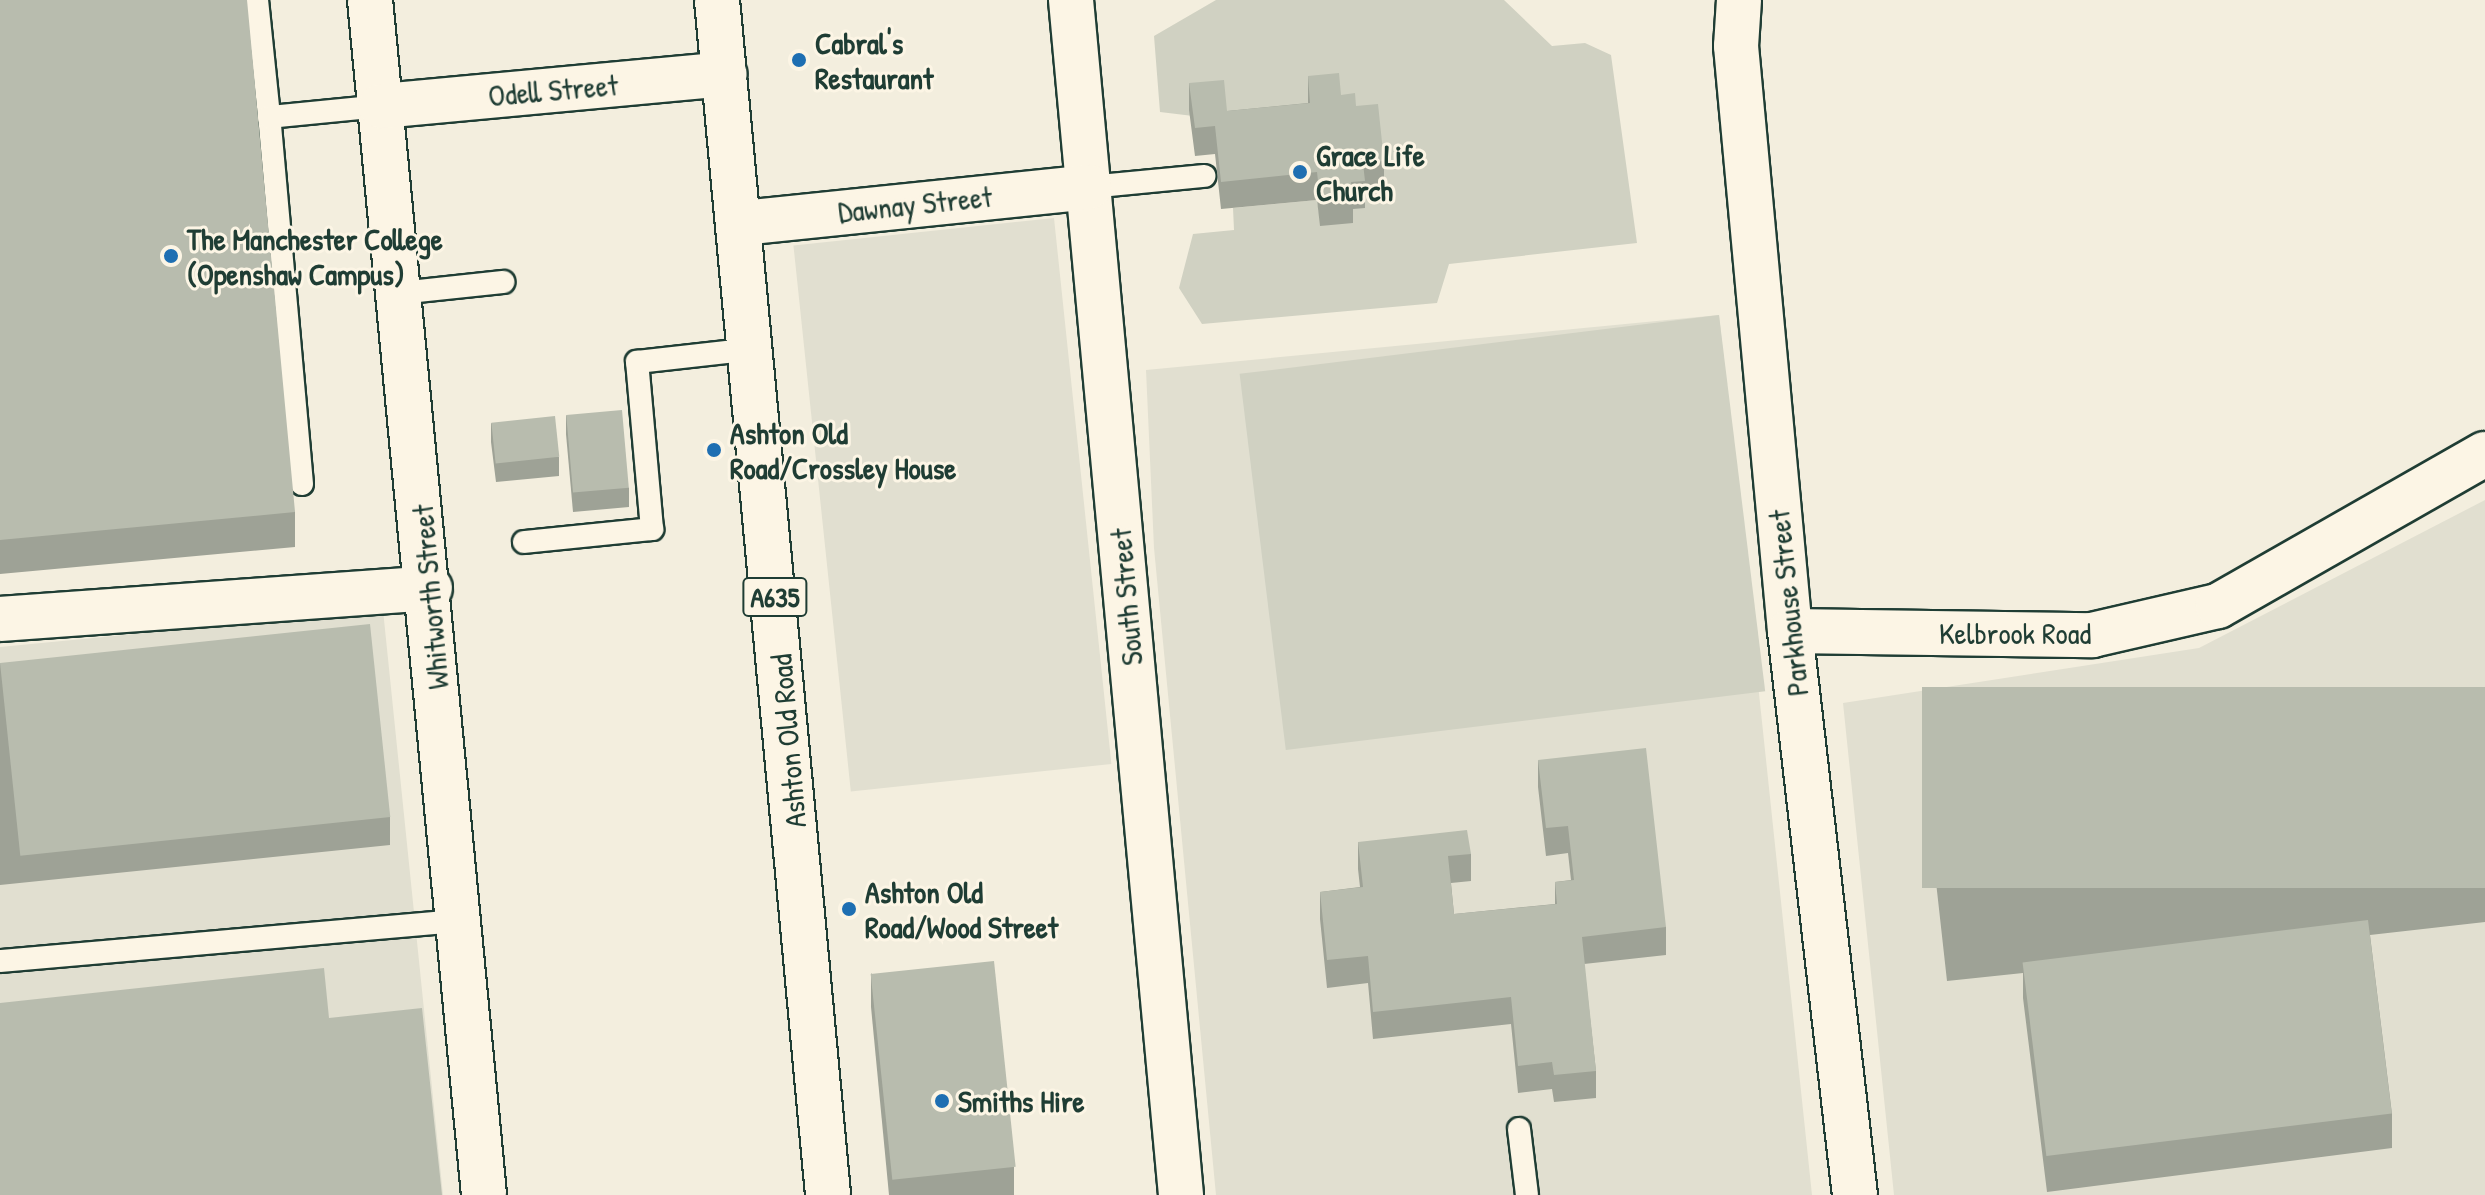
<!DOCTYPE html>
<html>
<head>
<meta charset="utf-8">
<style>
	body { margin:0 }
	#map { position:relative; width:2485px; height:1195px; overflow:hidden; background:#f3eede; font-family:"Patrick Hand",sans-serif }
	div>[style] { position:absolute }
	.built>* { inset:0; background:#e1dfd0; transform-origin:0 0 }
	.green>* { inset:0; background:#d0d1c2; transform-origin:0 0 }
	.roads { filter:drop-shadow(2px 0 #1f3d34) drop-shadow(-2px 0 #1f3d34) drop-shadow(0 2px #1f3d34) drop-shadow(0 -2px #1f3d34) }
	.service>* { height:22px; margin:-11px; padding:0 11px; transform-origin:11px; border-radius:11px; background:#fcf5e5 }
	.minor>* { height:44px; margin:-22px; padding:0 22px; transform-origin:22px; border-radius:22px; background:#fcf5e5 }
	.tertiary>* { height:44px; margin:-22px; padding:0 22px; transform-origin:22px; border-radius:22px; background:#fcf5e5 }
	.trunk>* { height:44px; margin:-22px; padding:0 22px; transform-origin:22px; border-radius:22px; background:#fcf5e5 }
	.wall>* { inset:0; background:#9ea296 }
	.building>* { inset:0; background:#b8bcae; transform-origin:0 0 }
	.dots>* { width:22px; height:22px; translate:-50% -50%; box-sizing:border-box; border:4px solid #fcf5e5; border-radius:50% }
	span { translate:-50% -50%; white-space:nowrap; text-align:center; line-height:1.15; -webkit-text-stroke:6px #fcf5e5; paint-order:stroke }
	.shield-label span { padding:2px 6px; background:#fcf5e5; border:2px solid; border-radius:6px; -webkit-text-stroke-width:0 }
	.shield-label { font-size:28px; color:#1f3d34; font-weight:700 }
	.poi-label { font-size:30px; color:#1f3d34; font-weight:700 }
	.left { translate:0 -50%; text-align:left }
	.street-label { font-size:30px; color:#1f3d34 }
</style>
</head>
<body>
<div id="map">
	<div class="built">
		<i style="left:1054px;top:218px;width:549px;height:262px;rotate:84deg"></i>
		<i style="clip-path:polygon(1719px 315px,1812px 1195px,1216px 1195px,1154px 548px,1146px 370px)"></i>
		<i style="clip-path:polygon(2485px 500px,2485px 1195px,1894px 1195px,1843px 703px,2199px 648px)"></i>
		<i style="clip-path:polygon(383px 610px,443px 1195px,0 1195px,0 647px)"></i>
	</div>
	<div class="green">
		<i style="clip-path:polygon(1216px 0,1504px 0,1552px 46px,1585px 43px,1611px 55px,1637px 243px,1449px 264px,1437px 303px,1202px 324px,1179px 288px,1193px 234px,1234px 230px,1233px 208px,1317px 200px,1321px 226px,1310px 130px,1160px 112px,1154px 36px)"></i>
		<i style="left:1719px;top:315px;width:379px;height:483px;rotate:83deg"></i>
	</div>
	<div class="roads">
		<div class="service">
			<i style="left:257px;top:0;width:118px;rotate:84.1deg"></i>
			<i style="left:1089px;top:187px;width:116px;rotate:-5.5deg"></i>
			<i style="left:400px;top:293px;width:104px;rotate:-6.1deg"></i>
			<i style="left:302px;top:484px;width:368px;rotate:-95.1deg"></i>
			<i style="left:269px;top:117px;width:113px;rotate:-5.6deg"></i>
			<i style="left:524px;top:542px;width:129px;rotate:-5.8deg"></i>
			<i style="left:652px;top:529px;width:168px;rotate:-95.1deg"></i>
			<i style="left:637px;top:362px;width:117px;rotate:-6.4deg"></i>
			<i style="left:0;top:961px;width:462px;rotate:-5deg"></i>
			<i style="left:1519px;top:1129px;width:66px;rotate:83.1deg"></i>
		</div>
		<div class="minor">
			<i style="left:370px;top:0;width:1200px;rotate:84.55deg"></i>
			<i style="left:1071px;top:0;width:1200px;rotate:84.74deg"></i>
			<i style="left:381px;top:106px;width:345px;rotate:-5.3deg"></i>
			<i style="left:741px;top:223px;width:350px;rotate:-5.9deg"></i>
			<i style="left:0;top:619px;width:431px;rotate:-4.1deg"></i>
			<i style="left:1790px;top:631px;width:302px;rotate:0.8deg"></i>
			<i style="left:2092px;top:635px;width:129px;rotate:-13deg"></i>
			<i style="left:2218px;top:606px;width:307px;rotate:-29.7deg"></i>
		</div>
		<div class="tertiary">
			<i style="left:1739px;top:0;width:46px;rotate:93.7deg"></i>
			<i style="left:1736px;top:46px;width:587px;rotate:84.73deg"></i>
			<i style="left:1790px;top:631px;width:568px;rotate:83.43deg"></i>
		</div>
		<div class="trunk">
			<i style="left:717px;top:0;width:1200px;rotate:84.69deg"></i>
		</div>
	</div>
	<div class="wall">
		<i style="clip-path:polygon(0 0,295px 512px,295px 547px,0 574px)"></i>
		<i style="clip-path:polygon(1308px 76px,1341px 95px,1356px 106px,1384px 161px,1384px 188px,1365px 190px,1365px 208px,1353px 209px,1353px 223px,1320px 226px,1317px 200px,1221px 209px,1215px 154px,1195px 156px,1189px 110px,1189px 83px,1227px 111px,1308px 103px)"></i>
		<i style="clip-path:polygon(566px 415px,629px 488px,629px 507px,573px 512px,566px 434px)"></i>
		<i style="clip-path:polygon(491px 423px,559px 457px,559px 476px,496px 482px,491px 442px)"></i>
		<i style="clip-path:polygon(0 663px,390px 817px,390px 845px,0 885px)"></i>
		<i style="clip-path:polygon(2485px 687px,2485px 922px,2370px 935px,2392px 1114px,2392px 1148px,2047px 1192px,2023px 998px,2023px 973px,1947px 981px,1925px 783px,1925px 748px)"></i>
		<i style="clip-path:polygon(1538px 760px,1666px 927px,1666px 955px,1584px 964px,1596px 1071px,1596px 1098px,1554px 1102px,1552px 1089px,1518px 1093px,1511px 1024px,1373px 1039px,1368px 983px,1327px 988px,1320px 919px,1320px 892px,1360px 887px,1358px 869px,1358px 842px,1471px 854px,1471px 881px,1451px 883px,1454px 914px,1555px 904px,1555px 882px,1571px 880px,1568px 853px,1546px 856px,1538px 787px)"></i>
		<i style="clip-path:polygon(871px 973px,1014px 1167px,1014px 1195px,889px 1195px,871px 1007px)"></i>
	</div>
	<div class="building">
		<i style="clip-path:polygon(0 0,247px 0,295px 512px,0 540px)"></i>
		<i style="clip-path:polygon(1339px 73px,1341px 95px,1355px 93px,1356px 106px,1378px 104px,1384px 161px,1363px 163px,1365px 181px,1351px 182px,1353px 196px,1320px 199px,1317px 172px,1221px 182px,1215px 126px,1195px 128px,1189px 83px,1224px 80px,1227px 111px,1310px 103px,1308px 76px)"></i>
		<i style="left:622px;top:410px;width:78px;height:56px;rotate:85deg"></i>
		<i style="left:555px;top:416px;width:41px;height:64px;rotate:84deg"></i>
		<i style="left:370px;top:624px;width:194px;height:372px;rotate:84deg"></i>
		<i style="left:2485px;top:687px;width:201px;height:563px;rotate:90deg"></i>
		<i style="clip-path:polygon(1646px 748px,1666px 927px,1582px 937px,1596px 1071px,1554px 1075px,1552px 1062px,1518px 1066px,1511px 997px,1373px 1012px,1368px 956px,1327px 960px,1320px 892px,1363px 887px,1358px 842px,1467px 830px,1471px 854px,1448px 856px,1454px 914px,1557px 904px,1555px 882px,1574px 880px,1568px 826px,1546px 828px,1538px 760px)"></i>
		<i style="left:2368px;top:920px;width:195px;height:348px;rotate:83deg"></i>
		<i style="left:994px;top:961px;width:207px;height:124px;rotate:84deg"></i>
		<i style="clip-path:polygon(324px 968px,329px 1018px,422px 1008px,442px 1195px,0 1195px,0 1003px)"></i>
	</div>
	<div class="dots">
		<i style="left:799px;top:60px;background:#1f6fb2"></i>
		<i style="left:1300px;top:172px;background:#1f6fb2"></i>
		<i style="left:171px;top:256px;background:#1f6fb2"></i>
		<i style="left:714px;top:450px;background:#1f6fb2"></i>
		<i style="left:849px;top:909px;background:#1f6fb2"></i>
		<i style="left:942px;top:1101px;background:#1f6fb2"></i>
	</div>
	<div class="shield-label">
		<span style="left:775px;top:597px">A635</span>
	</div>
	<div class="poi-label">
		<span class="left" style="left:815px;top:60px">Cabral's<br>Restaurant</span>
		<span class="left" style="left:1316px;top:172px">Grace Life<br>Church</span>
		<span class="left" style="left:187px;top:256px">The Manchester College<br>(Openshaw Campus)</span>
		<span class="left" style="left:730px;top:450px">Ashton Old<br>Road/Crossley House</span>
		<span class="left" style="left:865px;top:909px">Ashton Old<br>Road/Wood Street</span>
		<span class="left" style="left:958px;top:1101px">Smiths Hire</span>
	</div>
	<div class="street-label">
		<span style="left:553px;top:90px;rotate:-5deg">Odell Street</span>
		<span style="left:915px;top:204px;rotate:-6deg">Dawnay Street</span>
		<span style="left:430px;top:597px;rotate:-95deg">Whitworth Street</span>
		<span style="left:1126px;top:597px;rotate:-95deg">South Street</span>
		<span style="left:1788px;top:603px;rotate:-96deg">Parkhouse Street</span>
		<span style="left:2015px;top:633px">Kelbrook Road</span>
		<span style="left:788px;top:741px;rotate:-95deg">Ashton Old Road</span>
	</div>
</div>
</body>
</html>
